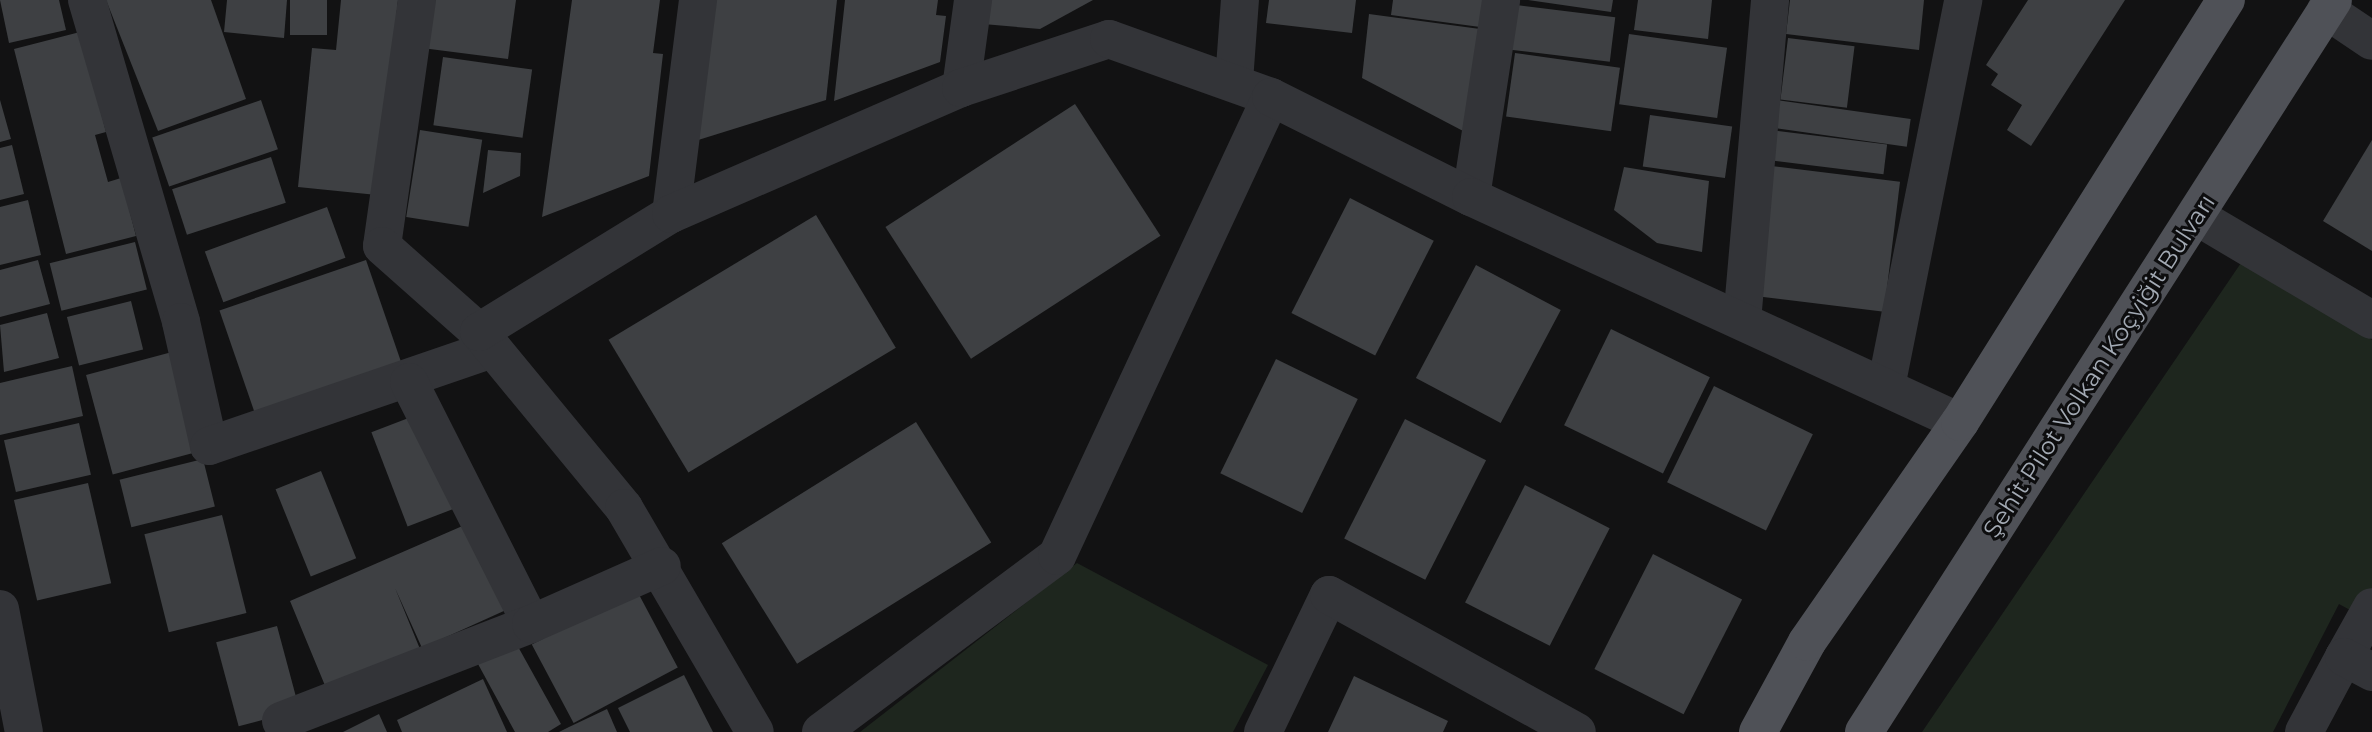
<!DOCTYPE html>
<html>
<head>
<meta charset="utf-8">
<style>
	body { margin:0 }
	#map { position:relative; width:2372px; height:732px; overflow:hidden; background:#121213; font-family:Montserrat,sans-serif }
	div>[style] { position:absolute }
	.green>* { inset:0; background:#1e261e }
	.building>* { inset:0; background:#3e4043; transform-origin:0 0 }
	.minor>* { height:38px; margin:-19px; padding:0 19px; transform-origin:19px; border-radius:19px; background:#333438 }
	.major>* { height:38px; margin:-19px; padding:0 19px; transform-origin:19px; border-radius:19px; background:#4f5157 }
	span { translate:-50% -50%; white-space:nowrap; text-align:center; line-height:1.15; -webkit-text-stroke:6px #0d0d0e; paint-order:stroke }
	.street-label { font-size:24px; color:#a3aab4 }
</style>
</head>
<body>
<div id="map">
	<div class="green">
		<i style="clip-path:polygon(2243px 260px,2372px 340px,2372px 622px,2339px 604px,2273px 732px,1922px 732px)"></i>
		<i style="clip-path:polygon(1077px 563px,1268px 665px,1233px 732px,860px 732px)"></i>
	</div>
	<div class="building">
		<i style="clip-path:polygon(0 0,59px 0,66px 30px,9px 43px)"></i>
		<i style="clip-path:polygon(106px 0,211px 0,246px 99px,158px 131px)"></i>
		<i style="clip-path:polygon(227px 0,287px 0,284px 38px,224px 32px)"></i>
		<i style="left:290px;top:0;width:37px;height:35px"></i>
		<i style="clip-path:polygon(341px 0,398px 0,377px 195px,298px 187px,312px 48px,336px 50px)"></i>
		<i style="clip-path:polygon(428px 0,516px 0,508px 59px,422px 48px)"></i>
		<i style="clip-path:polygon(572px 0,660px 0,653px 53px,663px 54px,649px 176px,542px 217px)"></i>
		<i style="clip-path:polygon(713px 0,837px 0,826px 100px,695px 141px)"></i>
		<i style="clip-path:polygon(845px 0,938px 0,936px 15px,946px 16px,940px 62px,834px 101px)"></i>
		<i style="clip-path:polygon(986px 0,1093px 0,1040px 29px,983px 24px)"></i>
		<i style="clip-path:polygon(1269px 0,1356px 0,1352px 33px,1266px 23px)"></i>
		<i style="clip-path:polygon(1393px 0,1484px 0,1480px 27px,1391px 15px)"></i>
		<i style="clip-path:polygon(1528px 0,1613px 0,1611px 12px)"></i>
		<i style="clip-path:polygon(1638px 0,1712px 0,1708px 39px,1634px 30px)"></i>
		<i style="clip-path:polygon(1790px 0,1924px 0,1919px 50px,1786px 34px)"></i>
		<i style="clip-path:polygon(2028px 0,2125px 0,2031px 146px,2007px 130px,2022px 105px,1991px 85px,1998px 74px,1986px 65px)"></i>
		<i style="left:1516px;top:5px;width:100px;height:45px;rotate:7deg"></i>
		<i style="clip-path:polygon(1369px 14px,1480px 29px,1465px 132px,1362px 78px)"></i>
		<i style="clip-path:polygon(80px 32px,106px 132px,95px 135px,108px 182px,121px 178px,136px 236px,66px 254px,14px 49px)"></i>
		<i style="left:1629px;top:34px;width:99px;height:71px;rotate:8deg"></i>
		<i style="left:1788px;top:38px;width:67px;height:62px;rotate:7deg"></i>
		<i style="left:1515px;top:53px;width:106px;height:64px;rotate:8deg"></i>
		<i style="left:443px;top:57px;width:90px;height:69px;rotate:8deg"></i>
		<i style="clip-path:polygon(0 100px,11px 139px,0 142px)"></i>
		<i style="left:261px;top:100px;width:52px;height:115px;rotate:71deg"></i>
		<i style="left:1776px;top:100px;width:136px;height:28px;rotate:8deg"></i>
		<i style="left:1075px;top:104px;width:157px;height:226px;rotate:57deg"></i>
		<i style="left:1650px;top:115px;width:83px;height:52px;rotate:8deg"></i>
		<i style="left:420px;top:130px;width:63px;height:88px;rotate:9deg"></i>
		<i style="left:1769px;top:130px;width:119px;height:30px;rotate:7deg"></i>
		<i style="clip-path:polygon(2372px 140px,2372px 251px,2323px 221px)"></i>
		<i style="clip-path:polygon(12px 145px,24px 194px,0 200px,0 148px)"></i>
		<i style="clip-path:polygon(488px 150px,521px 153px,520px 176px,483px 193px)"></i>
		<i style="left:271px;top:157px;width:48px;height:104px;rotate:72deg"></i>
		<i style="left:1771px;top:166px;width:130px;height:131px;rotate:7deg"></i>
		<i style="clip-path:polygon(1624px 167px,1709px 181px,1702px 252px,1657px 243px,1614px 210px)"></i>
		<i style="left:1350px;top:198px;width:94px;height:129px;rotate:27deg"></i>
		<i style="clip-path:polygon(28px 200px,41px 255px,0 265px,0 207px)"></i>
		<i style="left:327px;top:207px;width:54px;height:130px;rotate:70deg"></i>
		<i style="left:816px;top:215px;width:155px;height:242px;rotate:59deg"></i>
		<i style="left:135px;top:242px;width:49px;height:88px;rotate:76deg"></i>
		<i style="clip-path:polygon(38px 260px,50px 304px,0 317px,0 270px)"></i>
		<i style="left:366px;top:260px;width:112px;height:155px;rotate:71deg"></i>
		<i style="left:1476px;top:265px;width:96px;height:128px;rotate:28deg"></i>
		<i style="left:131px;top:301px;width:50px;height:66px;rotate:76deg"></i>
		<i style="clip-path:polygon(47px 313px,59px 358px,4px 372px,0 325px)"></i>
		<i style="left:1611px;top:329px;width:110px;height:107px;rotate:26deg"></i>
		<i style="left:172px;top:352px;width:103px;height:89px;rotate:75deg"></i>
		<i style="left:1276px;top:359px;width:91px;height:127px;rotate:26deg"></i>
		<i style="clip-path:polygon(72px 366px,83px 416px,0 435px,0 383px)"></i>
		<i style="left:1714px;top:386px;width:110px;height:107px;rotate:26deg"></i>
		<i style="left:419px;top:414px;width:101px;height:51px;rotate:69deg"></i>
		<i style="left:1405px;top:419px;width:91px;height:134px;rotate:27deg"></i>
		<i style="left:916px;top:422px;width:142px;height:229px;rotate:58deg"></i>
		<i style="left:79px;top:423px;width:53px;height:77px;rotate:77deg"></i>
		<i style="left:203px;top:459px;width:49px;height:86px;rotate:76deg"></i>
		<i style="left:321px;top:471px;width:94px;height:49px;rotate:68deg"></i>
		<i style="left:88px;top:483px;width:103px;height:76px;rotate:77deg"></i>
		<i style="left:1525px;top:485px;width:95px;height:132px;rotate:27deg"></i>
		<i style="left:222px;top:515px;width:101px;height:80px;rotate:76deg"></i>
		<i style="clip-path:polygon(467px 524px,506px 610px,422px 648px,395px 588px,420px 649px,326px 688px,290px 601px)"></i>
		<i style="left:1653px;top:554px;width:100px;height:129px;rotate:27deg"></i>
		<i style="left:636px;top:589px;width:89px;height:118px;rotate:62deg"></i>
		<i style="left:277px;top:626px;width:87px;height:63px;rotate:75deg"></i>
		<i style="clip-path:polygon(516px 643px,561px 724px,548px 732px,515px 732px,478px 664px)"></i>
		<i style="clip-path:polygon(684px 675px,713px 732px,630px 732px,618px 708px)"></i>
		<i style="clip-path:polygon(1354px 676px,1448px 721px,1443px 732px,1328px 732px)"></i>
		<i style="clip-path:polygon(483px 679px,507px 732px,402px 732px,397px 720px)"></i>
		<i style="clip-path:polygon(607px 709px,617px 732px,559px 732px,569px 727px)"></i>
		<i style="clip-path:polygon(379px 714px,387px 732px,343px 732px)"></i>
	</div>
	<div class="minor">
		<i style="left:87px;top:0;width:335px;rotate:73.7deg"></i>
		<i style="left:181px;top:322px;width:127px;rotate:77.3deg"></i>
		<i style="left:209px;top:446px;width:300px;rotate:-18.9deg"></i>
		<i style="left:417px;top:0;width:248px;rotate:98.1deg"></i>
		<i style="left:382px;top:246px;width:130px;rotate:41.6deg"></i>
		<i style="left:479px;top:332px;width:228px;rotate:50.5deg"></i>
		<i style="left:624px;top:508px;width:259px;rotate:59.7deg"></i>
		<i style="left:2326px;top:10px;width:55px;rotate:34deg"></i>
		<i style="left:1234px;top:81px;width:81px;rotate:-85.8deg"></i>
		<i style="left:961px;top:88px;width:89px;rotate:-82.2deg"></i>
		<i style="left:1471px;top:197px;width:199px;rotate:-81.3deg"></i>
		<i style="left:671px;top:214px;width:216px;rotate:-82.8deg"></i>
		<i style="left:2196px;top:216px;width:204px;rotate:30.6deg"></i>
		<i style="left:1742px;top:321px;width:322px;rotate:-85deg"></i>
		<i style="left:479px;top:332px;width:225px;rotate:-31.6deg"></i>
		<i style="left:671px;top:214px;width:316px;rotate:-23.5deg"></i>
		<i style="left:961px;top:88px;width:156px;rotate:-18.3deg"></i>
		<i style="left:1109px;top:39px;width:172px;rotate:19.7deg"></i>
		<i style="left:409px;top:382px;width:271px;rotate:63.2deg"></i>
		<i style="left:1886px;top:387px;width:395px;rotate:-78.7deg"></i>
		<i style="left:0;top:609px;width:125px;rotate:79deg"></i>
		<i style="left:2344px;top:657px;width:57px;rotate:-60.8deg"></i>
		<i style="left:281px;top:721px;width:268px;rotate:-21.2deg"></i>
		<i style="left:531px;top:624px;width:143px;rotate:-23.9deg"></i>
		<i style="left:821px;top:732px;width:294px;rotate:-36.7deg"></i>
		<i style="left:1057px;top:556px;width:506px;rotate:-65deg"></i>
		<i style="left:1271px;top:97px;width:224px;rotate:26.6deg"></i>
		<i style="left:1471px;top:197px;width:538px;rotate:24.71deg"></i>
		<i style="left:1263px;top:732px;width:152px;rotate:-64.3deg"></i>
		<i style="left:1329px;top:595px;width:283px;rotate:28.9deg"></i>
		<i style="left:2304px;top:732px;width:85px;rotate:-61.9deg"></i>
		<i style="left:2344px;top:657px;width:32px;rotate:28deg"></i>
	</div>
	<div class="major">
		<i style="left:1758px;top:732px;width:102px;rotate:-61.4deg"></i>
		<i style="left:1807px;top:642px;width:268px;rotate:-55.2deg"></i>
		<i style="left:1960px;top:422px;width:499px;rotate:-57.8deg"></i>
		<i style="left:1864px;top:732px;width:869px;rotate:-57.35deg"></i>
	</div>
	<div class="street-label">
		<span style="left:2099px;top:366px;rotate:-57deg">Şehit Pilot Volkan Koçyiğit Bulvarı</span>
	</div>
</div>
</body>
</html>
